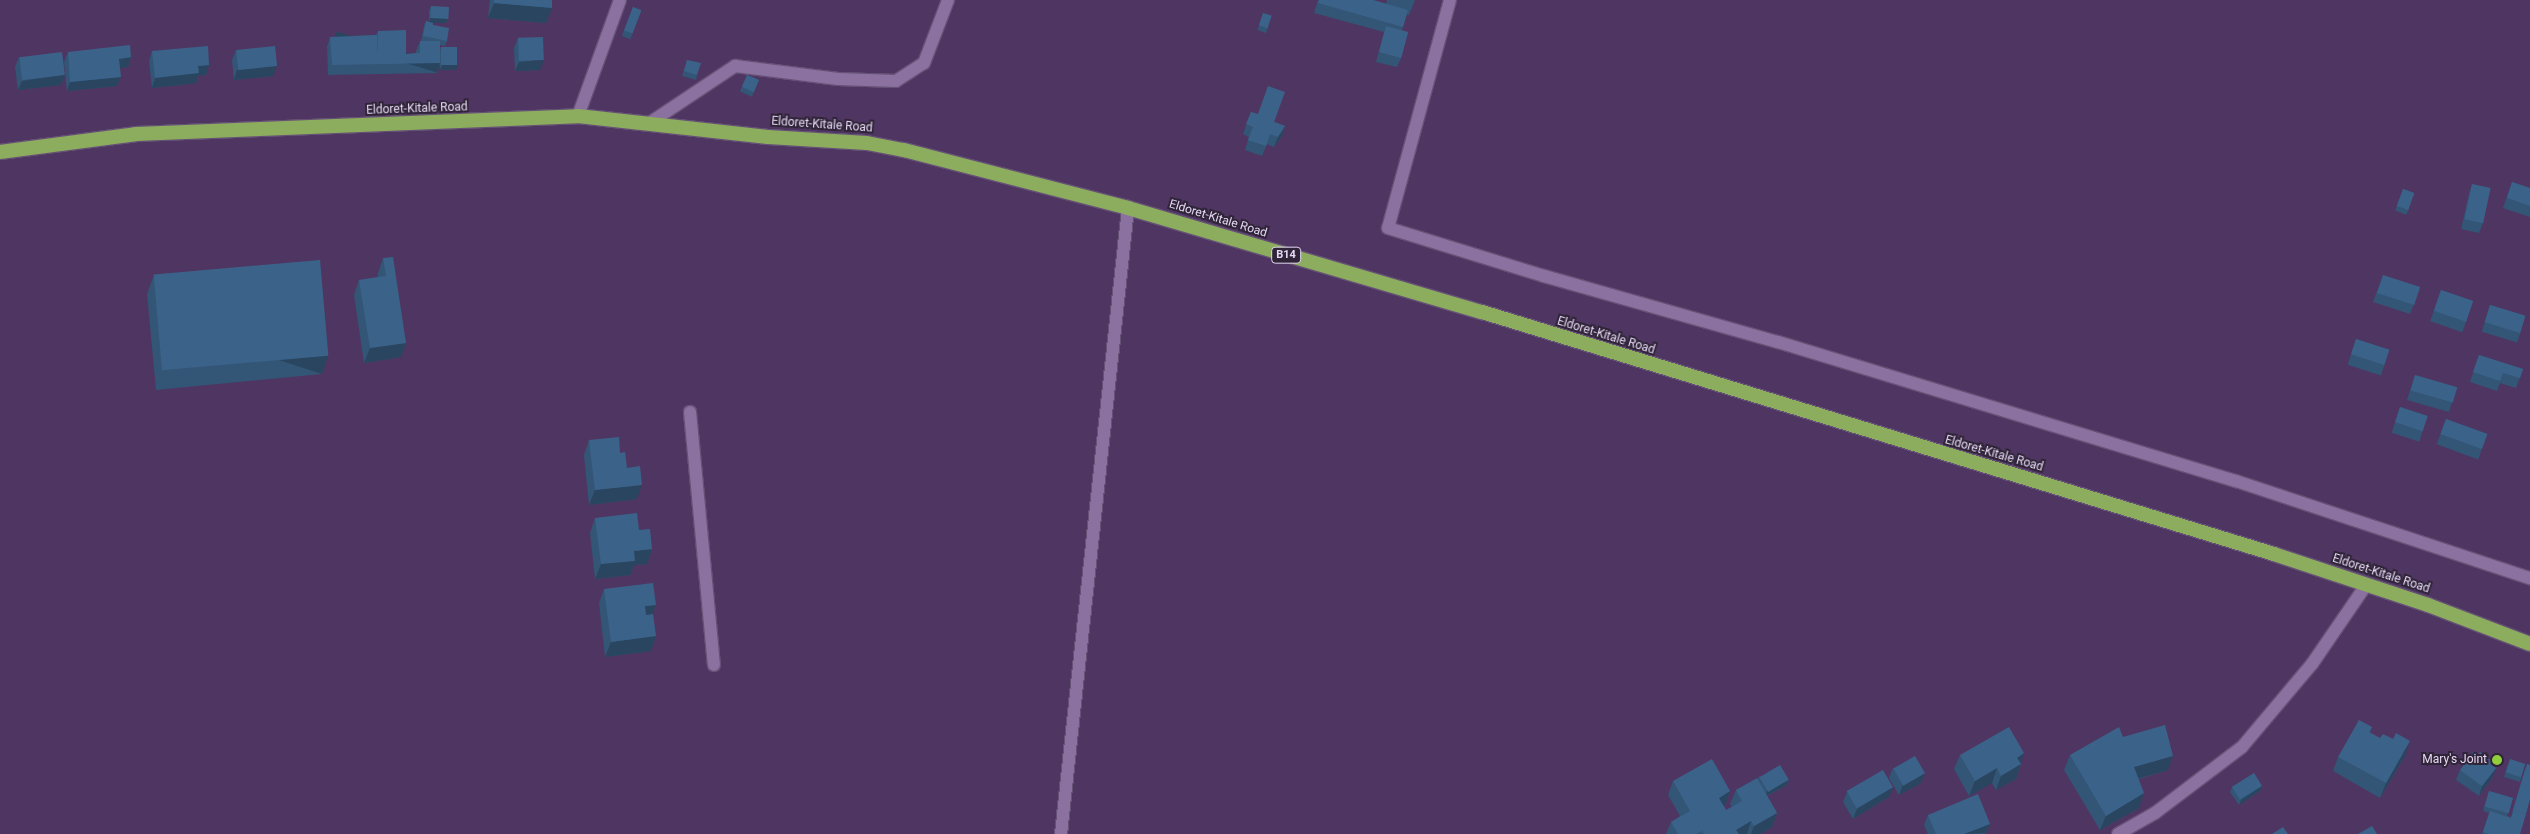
<!DOCTYPE html>
<html>
<head>
<meta charset="utf-8">
<style>
	body { margin:0 }
	#map { position:relative; width:2530px; height:834px; overflow:hidden; background:#4f3662; font-family:Roboto,sans-serif }
	div>[style] { position:absolute }
	.roads { filter:drop-shadow(1px 0 #665176) drop-shadow(-1px 0 #665176) drop-shadow(0 1px #665176) drop-shadow(0 -1px #665176) }
	.minor>* { height:12px; margin:-6px; padding:0 6px; transform-origin:6px; border-radius:6px; background:#8b71a0 }
	.trunk>* { height:14px; margin:-7px; padding:0 7px; transform-origin:7px; border-radius:7px; background:#8bad5d }
	.wall>* { inset:0; background:#335576; transform-origin:0 0 }
	.shaded-wall>* { inset:0; background:#294560; transform-origin:0 0 }
	.building>* { inset:0; background:#3b6389; transform-origin:0 0 }
	.dots>* { width:14px; height:14px; translate:-50% -50%; box-sizing:border-box; border:2px solid #2f2438; border-radius:50% }
	span { translate:-50% -50%; white-space:nowrap; text-align:center; line-height:1.15; -webkit-text-stroke:4px #2f2438; paint-order:stroke }
	.shield-label span { padding:1px 4px; background:#2f2438; border:1px solid; border-radius:4px; -webkit-text-stroke-width:0 }
	.shield-label { font-size:11px; color:#e6d8f3; font-weight:700 }
	.street-label { font-size:12px; color:#e6d8f3 }
	.poi-label { font-size:12px; color:#e6d8f3 }
	.right { translate:-100% -50%; text-align:right }
</style>
</head>
<body>
<div id="map">
	<div class="roads">
		<div class="minor">
			<i style="left:1450px;top:0;width:236px;rotate:105.2deg"></i>
			<i style="left:1388px;top:228px;width:163px;rotate:17.1deg"></i>
			<i style="left:1544px;top:276px;width:243px;rotate:15.8deg"></i>
			<i style="left:1778px;top:342px;width:479px;rotate:16.9deg"></i>
			<i style="left:2236px;top:481px;width:310px;rotate:18.3deg"></i>
			<i style="left:578px;top:116px;width:123px;rotate:-70.1deg"></i>
			<i style="left:648px;top:124px;width:105px;rotate:-33.7deg"></i>
			<i style="left:735px;top:66px;width:104px;rotate:7.2deg"></i>
			<i style="left:838px;top:79px;width:58px;rotate:2deg"></i>
			<i style="left:896px;top:81px;width:33px;rotate:-33deg"></i>
			<i style="left:924px;top:63px;width:67px;rotate:-69.1deg"></i>
			<i style="left:690px;top:412px;width:254px;rotate:84.6deg"></i>
			<i style="left:1061px;top:834px;width:630px;rotate:-83.89deg"></i>
			<i style="left:2118px;top:834px;width:43px;rotate:-29.6deg"></i>
			<i style="left:2155px;top:813px;width:109px;rotate:-37.2deg"></i>
			<i style="left:2242px;top:747px;width:109px;rotate:-49.9deg"></i>
			<i style="left:2312px;top:664px;width:96px;rotate:-55.6deg"></i>
		</div>
		<div class="trunk">
			<i style="left:0;top:152px;width:137px;rotate:-7.5deg"></i>
			<i style="left:136px;top:134px;width:442px;rotate:-2.3deg"></i>
			<i style="left:578px;top:116px;width:191px;rotate:6.3deg"></i>
			<i style="left:768px;top:137px;width:99px;rotate:3.5deg"></i>
			<i style="left:867px;top:143px;width:38px;rotate:11deg"></i>
			<i style="left:904px;top:150px;width:231px;rotate:14.5deg"></i>
			<i style="left:1128px;top:208px;width:369px;rotate:16.4deg"></i>
			<i style="left:1482px;top:312px;width:828px;rotate:16.99deg"></i>
			<i style="left:2274px;top:554px;width:162px;rotate:18.3deg"></i>
			<i style="left:2428px;top:605px;width:109px;rotate:20.9deg"></i>
		</div>
	</div>
	<div class="wall">
		<i style="clip-path:polygon(490px 0,552px 0,546px 23px,488px 18px)"></i>
		<i style="clip-path:polygon(1318px 0,1373px 0,1386px 4px,1387px 0,1415px 0,1409px 15px,1407px 14px,1402px 30px,1401px 58px,1397px 67px,1376px 62px,1384px 32px,1314px 13px)"></i>
		<i style="clip-path:polygon(431px 6px,448px 18px,446px 23px,433px 23px,433px 25px,447px 41px,445px 46px,440px 45px,440px 50px,441px 47px,456px 70px,440px 70px,440px 64px,437px 73px,328px 75px,327px 47px,330px 37px,376px 35px,378px 31px,406px 54px,416px 53px,416px 51px,420px 41px,421px 41px,424px 26px,426px 21px,429px 22px,429px 11px)"></i>
		<i style="left:633px;top:7px;width:9px;height:31px;rotate:21deg"></i>
		<i style="left:1263px;top:13px;width:9px;height:18px;rotate:18deg"></i>
		<i style="clip-path:polygon(518px 38px,540px 70px,515px 71px,514px 48px)"></i>
		<i style="clip-path:polygon(236px 50px,273px 76px,234px 80px,232px 60px)"></i>
		<i style="clip-path:polygon(152px 51px,209px 65px,206px 75px,198px 76px,196px 83px,152px 88px,149px 61px)"></i>
		<i style="clip-path:polygon(68px 52px,131px 57px,128px 67px,120px 68px,117px 86px,67px 91px,64px 62px)"></i>
		<i style="clip-path:polygon(19px 57px,65px 75px,61px 85px,18px 90px,15px 67px)"></i>
		<i style="clip-path:polygon(687px 60px,697px 75px,696px 80px,682px 76px)"></i>
		<i style="left:747px;top:75px;width:13px;height:18px;rotate:23deg"></i>
		<i style="clip-path:polygon(1251px 112px,1285px 126px,1282px 136px,1274px 147px,1267px 144px,1262px 156px,1245px 150px,1249px 137px,1243px 134px)"></i>
		<i style="clip-path:polygon(2512px 182px,2530px 188px,2530px 217px,2503px 208px)"></i>
		<i style="clip-path:polygon(2472px 184px,2483px 223px,2479px 233px,2461px 229px,2469px 194px)"></i>
		<i style="left:2403px;top:189px;width:12px;height:23px;rotate:20deg"></i>
		<i style="clip-path:polygon(383px 258px,406px 343px,401px 357px,364px 363px,354px 295px,359px 280px,378px 277px,378px 273px)"></i>
		<i style="clip-path:polygon(154px 275px,322px 374px,156px 390px,147px 294px)"></i>
		<i style="clip-path:polygon(2383px 275px,2414px 304px,2410px 314px,2373px 302px)"></i>
		<i style="left:2441px;top:290px;width:34px;height:33px;rotate:19deg"></i>
		<i style="left:2490px;top:305px;width:37px;height:28px;rotate:17deg"></i>
		<i style="left:2356px;top:339px;width:35px;height:27px;rotate:18deg"></i>
		<i style="clip-path:polygon(2479px 355px,2523px 369px,2516px 388px,2500px 383px,2497px 391px,2470px 382px)"></i>
		<i style="clip-path:polygon(2415px 375px,2452px 402px,2449px 412px,2407px 400px)"></i>
		<i style="left:2400px;top:407px;width:29px;height:27px;rotate:18deg"></i>
		<i style="left:2446px;top:419px;width:44px;height:27px;rotate:20deg"></i>
		<i style="clip-path:polygon(589px 440px,620px 453px,627px 468px,637px 499px,589px 505px,584px 455px)"></i>
		<i style="clip-path:polygon(595px 518px,639px 530px,652px 549px,647px 564px,634px 565px,630px 575px,595px 579px,590px 533px)"></i>
		<i style="clip-path:polygon(604px 589px,656px 605px,652px 614px,656px 636px,651px 651px,605px 657px,599px 603px)"></i>
		<i style="clip-path:polygon(2372px 727px,2370px 733px,2405px 756px,2380px 798px,2333px 771px,2338px 757px)"></i>
		<i style="clip-path:polygon(2123px 737px,2168px 770px,2139px 779px,2139px 808px,2100px 830px,2064px 770px,2070px 755px)"></i>
		<i style="clip-path:polygon(1960px 755px,2021px 764px,2016px 779px,1996px 790px,1992px 783px,1969px 796px,1954px 769px)"></i>
		<i style="clip-path:polygon(2490px 764px,2496px 768px,2492px 778px,2479px 796px,2456px 780px,2460px 770px)"></i>
		<i style="clip-path:polygon(2525px 764px,2520px 782px,2504px 777px,2508px 765px)"></i>
		<i style="clip-path:polygon(1893px 768px,1921px 783px,1899px 795px,1889px 778px)"></i>
		<i style="clip-path:polygon(2525px 769px,2520px 834px,2482px 834px,2489px 813px,2483px 811px,2489px 791px,2513px 798px,2507px 816px,2511px 817px)"></i>
		<i style="clip-path:polygon(1759px 776px,1789px 780px,1787px 785px,1767px 796px,1777px 813px,1772px 827px,1760px 834px,1666px 834px,1671px 822px,1680px 816px,1668px 795px,1673px 781px,1730px 791px,1725px 806px,1724px 807px,1726px 810px,1732px 807px,1730px 804px,1736px 790px,1758px 779px)"></i>
		<i style="clip-path:polygon(2262px 786px,2260px 791px,2239px 805px,2230px 792px,2232px 787px)"></i>
		<i style="clip-path:polygon(1893px 787px,1889px 797px,1853px 819px,1843px 802px,1847px 792px)"></i>
		<i style="clip-path:polygon(1928px 815px,1990px 824px,1986px 833px,1985px 834px,1928px 834px,1924px 825px)"></i>
	</div>
	<div class="shaded-wall">
		<i style="clip-path:polygon(494px 3px,552px 8px,546px 23px,488px 18px)"></i>
		<i style="clip-path:polygon(430px 18px,448px 18px,446px 23px,429px 23px)"></i>
		<i style="clip-path:polygon(131px 57px,128px 67px,116px 69px,119px 59px)"></i>
		<i style="clip-path:polygon(544px 60px,540px 70px,515px 71px,519px 62px)"></i>
		<i style="left:440px;top:63px;width:10px;height:108px;rotate:107deg"></i>
		<i style="clip-path:polygon(209px 65px,206px 75px,198px 76px,196px 83px,152px 88px,155px 78px,198px 66px)"></i>
		<i style="clip-path:polygon(442px 65px,458px 65px,456px 70px,440px 70px)"></i>
		<i style="clip-path:polygon(277px 66px,273px 76px,234px 80px,237px 70px)"></i>
		<i style="clip-path:polygon(65px 75px,61px 85px,18px 90px,22px 81px)"></i>
		<i style="clip-path:polygon(121px 77px,117px 86px,67px 91px,70px 82px)"></i>
		<i style="clip-path:polygon(1285px 126px,1282px 136px,1274px 147px,1278px 137px)"></i>
		<i style="clip-path:polygon(406px 343px,401px 357px,364px 363px,370px 348px)"></i>
		<i style="left:328px;top:356px;width:19px;height:166px;rotate:108deg"></i>
		<i style="clip-path:polygon(642px 485px,637px 499px,589px 505px,595px 490px)"></i>
		<i style="clip-path:polygon(652px 549px,647px 564px,634px 565px,630px 575px,595px 579px,601px 564px,634px 551px)"></i>
		<i style="clip-path:polygon(656px 605px,650px 620px,640px 621px,645px 606px)"></i>
		<i style="clip-path:polygon(656px 636px,651px 651px,605px 657px,611px 642px)"></i>
		<i style="clip-path:polygon(2410px 741px,2405px 756px,2380px 798px,2386px 783px)"></i>
		<i style="clip-path:polygon(2024px 753px,2016px 779px,1996px 790px,2001px 776px,2017px 758px)"></i>
		<i style="clip-path:polygon(2173px 756px,2168px 770px,2129px 781px,2134px 767px)"></i>
		<i style="clip-path:polygon(1997px 768px,1992px 783px,1969px 796px,1975px 781px)"></i>
		<i style="clip-path:polygon(2496px 768px,2492px 778px,2479px 796px,2482px 786px)"></i>
		<i style="clip-path:polygon(1925px 773px,1921px 783px,1899px 795px,1903px 785px)"></i>
		<i style="clip-path:polygon(1789px 780px,1787px 785px,1766px 796px,1767px 791px)"></i>
		<i style="clip-path:polygon(2262px 786px,2260px 791px,2239px 805px,2241px 800px)"></i>
		<i style="clip-path:polygon(1893px 787px,1889px 797px,1853px 819px,1857px 809px)"></i>
		<i style="clip-path:polygon(1730px 791px,1725px 806px,1713px 813px,1719px 798px)"></i>
		<i style="clip-path:polygon(2144px 793px,2139px 808px,2100px 830px,2106px 816px)"></i>
		<i style="clip-path:polygon(1777px 813px,1772px 827px,1760px 834px,1751px 834px,1754px 826px)"></i>
		<i style="clip-path:polygon(1751px 821px,1747px 834px,1735px 834px,1736px 830px)"></i>
		<i style="clip-path:polygon(1990px 824px,1986px 833px,1964px 834px)"></i>
	</div>
	<div class="building">
		<i style="clip-path:polygon(494px 0,552px 0,552px 8px,494px 3px)"></i>
		<i style="clip-path:polygon(1319px 0,1373px 0,1408px 10px,1403px 27px,1318px 3px)"></i>
		<i style="left:431px;top:6px;width:18px;height:12px;rotate:3deg"></i>
		<i style="left:633px;top:7px;width:9px;height:25px;rotate:21deg"></i>
		<i style="left:1263px;top:13px;width:9px;height:13px;rotate:18deg"></i>
		<i style="clip-path:polygon(426px 21px,433px 23px,433px 25px,449px 28px,447px 41px,423px 36px)"></i>
		<i style="left:1386px;top:26px;width:23px;height:27px;rotate:15deg"></i>
		<i style="clip-path:polygon(406px 30px,406px 54px,420px 53px,420px 41px,440px 41px,440px 63px,332px 65px,330px 37px,377px 35px,377px 54px,378px 31px)"></i>
		<i style="left:543px;top:37px;width:23px;height:25px;rotate:88deg"></i>
		<i style="clip-path:polygon(130px 45px,131px 57px,119px 59px,121px 77px,70px 82px,68px 52px)"></i>
		<i style="clip-path:polygon(208px 46px,209px 65px,198px 66px,199px 73px,155px 78px,152px 51px)"></i>
		<i style="left:275px;top:46px;width:20px;height:39px;rotate:84deg"></i>
		<i style="left:441px;top:47px;width:16px;height:18px"></i>
		<i style="left:62px;top:52px;width:23px;height:43px;rotate:83deg"></i>
		<i style="clip-path:polygon(687px 60px,701px 63px,697px 75px,684px 71px)"></i>
		<i style="left:747px;top:75px;width:13px;height:13px;rotate:23deg"></i>
		<i style="clip-path:polygon(1268px 86px,1285px 92px,1274px 122px,1285px 126px,1278px 137px,1270px 134px,1266px 146px,1248px 140px,1253px 127px,1246px 124px,1251px 112px,1258px 114px)"></i>
		<i style="clip-path:polygon(2512px 182px,2530px 188px,2530px 206px,2507px 198px)"></i>
		<i style="left:2472px;top:184px;width:19px;height:36px;rotate:12deg"></i>
		<i style="left:2403px;top:189px;width:12px;height:18px;rotate:20deg"></i>
		<i style="clip-path:polygon(393px 257px,406px 343px,370px 348px,359px 280px,386px 276px,383px 258px)"></i>
		<i style="left:320px;top:260px;width:96px;height:167px;rotate:85deg"></i>
		<i style="left:2383px;top:275px;width:39px;height:19px;rotate:18deg"></i>
		<i style="left:2441px;top:290px;width:34px;height:22px;rotate:19deg"></i>
		<i style="left:2490px;top:305px;width:37px;height:18px;rotate:17deg"></i>
		<i style="left:2356px;top:339px;width:35px;height:16px;rotate:18deg"></i>
		<i style="clip-path:polygon(2479px 355px,2523px 369px,2520px 378px,2503px 373px,2500px 381px,2473px 372px)"></i>
		<i style="left:2415px;top:375px;width:44px;height:16px;rotate:16deg"></i>
		<i style="left:2400px;top:407px;width:29px;height:16px;rotate:18deg"></i>
		<i style="left:2446px;top:419px;width:44px;height:16px;rotate:20deg"></i>
		<i style="clip-path:polygon(619px 437px,620px 453px,625px 452px,627px 468px,640px 466px,642px 485px,595px 490px,589px 440px)"></i>
		<i style="clip-path:polygon(637px 513px,639px 530px,650px 529px,652px 549px,634px 551px,635px 561px,601px 564px,595px 518px)"></i>
		<i style="clip-path:polygon(653px 583px,656px 605px,645px 606px,646px 615px,653px 614px,656px 636px,611px 642px,604px 589px)"></i>
		<i style="clip-path:polygon(2359px 720px,2372px 727px,2369px 732px,2380px 738px,2383px 734px,2393px 739px,2396px 733px,2410px 741px,2386px 783px,2338px 757px)"></i>
		<i style="clip-path:polygon(2165px 725px,2173px 756px,2134px 767px,2144px 793px,2106px 816px,2070px 755px,2119px 727px,2123px 737px)"></i>
		<i style="clip-path:polygon(2009px 727px,2024px 753px,2017px 758px,2021px 764px,2001px 776px,1997px 768px,1975px 781px,1960px 755px)"></i>
		<i style="clip-path:polygon(2473px 752px,2478px 755px,2480px 752px,2492px 761px,2490px 764px,2496px 768px,2482px 786px,2460px 770px)"></i>
		<i style="left:1915px;top:756px;width:20px;height:25px;rotate:60deg"></i>
		<i style="clip-path:polygon(1712px 759px,1730px 791px,1719px 798px,1726px 810px,1742px 801px,1736px 790px,1757px 778px,1777px 813px,1754px 826px,1751px 821px,1736px 830px,1739px 834px,1704px 834px,1702px 831px,1696px 834px,1678px 834px,1671px 822px,1690px 811px,1673px 781px)"></i>
		<i style="left:2510px;top:759px;width:16px;height:14px;rotate:18deg"></i>
		<i style="clip-path:polygon(2527px 764px,2530px 765px,2530px 799px,2526px 814px,2514px 810px,2512px 813px)"></i>
		<i style="left:1780px;top:765px;width:17px;height:24px;rotate:59deg"></i>
		<i style="left:1883px;top:770px;width:20px;height:42px;rotate:60deg"></i>
		<i style="left:2254px;top:773px;width:15px;height:26px;rotate:58deg"></i>
		<i style="left:2489px;top:791px;width:25px;height:16px;rotate:16deg"></i>
		<i style="clip-path:polygon(1978px 794px,1990px 824px,1964px 834px,1936px 834px,1928px 815px)"></i>
		<i style="clip-path:polygon(2514px 810px,2526px 814px,2520px 834px,2489px 834px,2483px 832px,2490px 811px,2511px 818px)"></i>
		<i style="clip-path:polygon(2372px 826px,2377px 834px,2358px 834px)"></i>
		<i style="clip-path:polygon(2283px 827px,2288px 834px,2272px 834px)"></i>
	</div>
	<div class="dots">
		<i style="left:2497px;top:760px;background:#92cd3e"></i>
	</div>
	<div class="shield-label">
		<span style="left:1286px;top:255px">B14</span>
	</div>
	<div class="street-label">
		<span style="left:417px;top:109px;rotate:-2deg">Eldoret-Kitale Road</span>
		<span style="left:822px;top:125px;rotate:4deg">Eldoret-Kitale Road</span>
		<span style="left:1218px;top:219px;rotate:17deg">Eldoret-Kitale Road</span>
		<span style="left:1606px;top:336px;rotate:17deg">Eldoret-Kitale Road</span>
		<span style="left:1994px;top:454px;rotate:16deg">Eldoret-Kitale Road</span>
		<span style="left:2381px;top:574px;rotate:18deg">Eldoret-Kitale Road</span>
	</div>
	<div class="poi-label">
		<span class="right" style="left:2487px;top:760px">Mary's Joint</span>
	</div>
</div>
</body>
</html>
